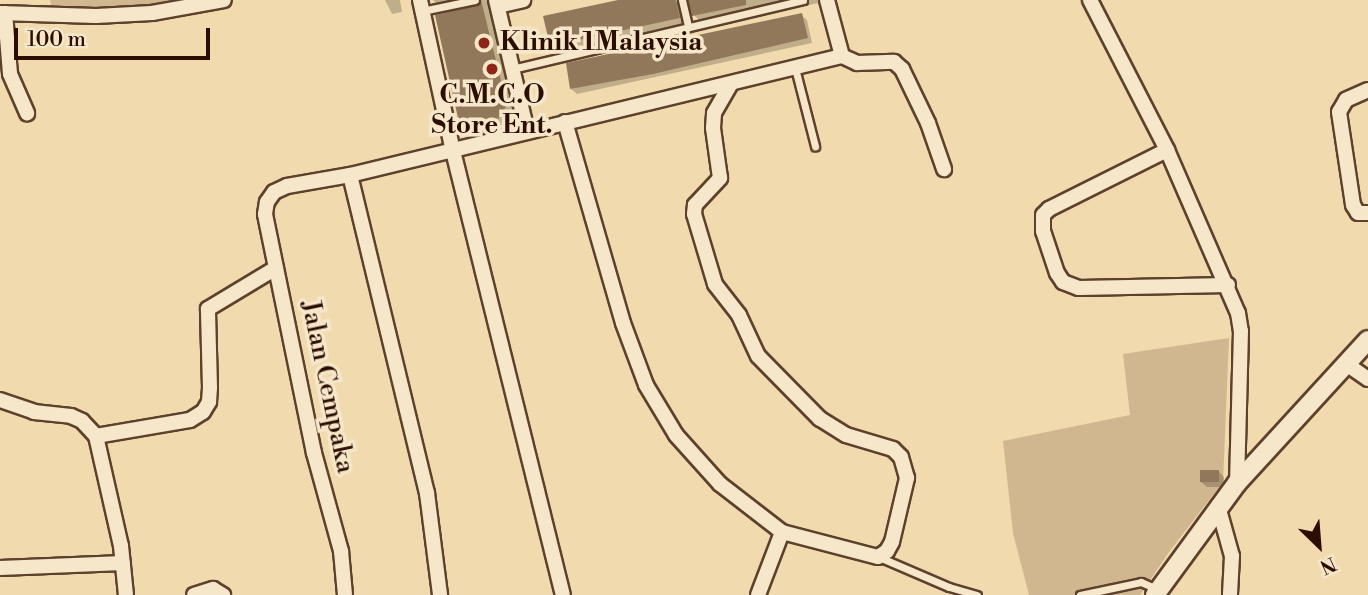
<!DOCTYPE html>
<html>
<head>
<meta charset="utf-8">
<style>
	body { margin:0 }
	#map { position:relative; width:1368px; height:595px; overflow:hidden; background:#f1daae; font-family:"Libre Bodoni",serif }
	div>[style] { position:absolute }
	.green>* { inset:0; background:#d0b790 }
	.shadow>* { inset:0; background:#0003 }
	.building>* { inset:0; background:#92785a; transform-origin:0 0 }
	.roads { filter:drop-shadow(2px 0 #5d412c) drop-shadow(-2px 0 #5d412c) drop-shadow(0 2px #5d412c) drop-shadow(0 -2px #5d412c) }
	.service>* { height:7px; margin:-3.5px; padding:0 3.5px; transform-origin:3.5px; border-radius:3.5px; background:#f6e7ca }
	.minor>* { height:14px; margin:-7px; padding:0 7px; transform-origin:7px; border-radius:7px; background:#f6e7ca }
	.tertiary>* { height:18px; margin:-9px; padding:0 9px; transform-origin:9px; border-radius:9px; background:#f6e7ca }
	.dots>* { width:19px; height:19px; translate:-50% -50%; box-sizing:border-box; border:4px solid #f6e7ca; border-radius:50% }
	span { translate:-50% -50%; white-space:nowrap; text-align:center; line-height:1.15; -webkit-text-stroke:7px #f6e7ca; paint-order:stroke }
	.poi-label { font-size:26px; color:#2c0e00; font-weight:700 }
	.left { translate:0 -50%; text-align:left }
	.street-label { font-size:26px; color:#2c0e00 }
	.north { position:absolute; left:1284px; top:511px; width:70px; height:70px; -webkit-text-stroke:5px #f6e7ca; paint-order:stroke; rotate:155deg; font-size:19px; font-weight:700; line-height:28px; text-align:center; color:#2c0e00 }
	.north::after { content:''; display:block; margin:auto; width:24px; height:32px; background:#2c0e00; clip-path:polygon(50% 0,100% 100%,50% 72%,0 100%) }
	.scale { position:absolute; left:14px; top:28px; width:196px; height:32px; box-sizing:border-box; border:4px solid #2c0e00; border-top:0; padding-left:9px; font-size:21px; line-height:24px; white-space:nowrap; color:#2c0e00; -webkit-text-stroke:5px #f6e7ca; paint-order:stroke }
</style>
</head>
<body>
<div id="map">
	<div class="green">
		<i style="clip-path:polygon(50px 0,224px 0,152px 13px,53px 12px)"></i>
		<i style="clip-path:polygon(1229px 338px,1223px 482px,1169px 552px,1140px 595px,1029px 595px,1013px 533px,1003px 441px,1130px 415px,1123px 354px)"></i>
	</div>
	<div class="shadow">
		<i style="clip-path:polygon(385px 0,400px 0,402px 12px,392px 14px)"></i>
		<i style="clip-path:polygon(433px 0,491px 0,517px 117px,510px 128px,482px 135px,459px 117px,446px 14px)"></i>
		<i style="clip-path:polygon(629px 0,824px 0,824px 2px,705px 26px,694px 15px,691px 5px,686px 10px,690px 29px,562px 57px,551px 46px)"></i>
		<i style="clip-path:polygon(801px 15px,807px 20px,812px 43px,577px 94px,571px 89px)"></i>
		<i style="clip-path:polygon(1219px 472px,1224px 477px,1224px 487px,1207px 487px,1201px 482px)"></i>
	</div>
	<div class="building">
		<i style="clip-path:polygon(481px 0,507px 105px,499px 118px,470px 125px,458px 118px,435px 15px,476px 6px)"></i>
		<i style="clip-path:polygon(618px 0,676px 0,680px 18px,550px 46px,543px 16px)"></i>
		<i style="clip-path:polygon(688px 0,746px 0,746px 5px,692px 16px)"></i>
		<i style="clip-path:polygon(802px 13px,808px 38px,653px 74px,570px 89px,566px 63px)"></i>
		<i style="left:1200px;top:470px;width:19px;height:12px"></i>
	</div>
	<div class="roads">
		<div class="service">
			<i style="left:682px;top:0;width:28px;rotate:77deg"></i>
			<i style="left:422px;top:11px;width:54px;rotate:-11.7deg"></i>
			<i style="left:795px;top:68px;width:81px;rotate:75.6deg"></i>
			<i style="left:512px;top:69px;width:299px;rotate:-13.3deg"></i>
			<i style="left:879px;top:557px;width:76px;rotate:23.2deg"></i>
			<i style="left:949px;top:587px;width:29px;rotate:16deg"></i>
			<i style="left:1080px;top:595px;width:62px;rotate:-12deg"></i>
			<i style="left:1141px;top:582px;width:17px;rotate:24deg"></i>
		</div>
		<div class="minor">
			<i style="left:420px;top:0;width:155px;rotate:77.7deg"></i>
			<i style="left:453px;top:151px;width:457px;rotate:76.1deg"></i>
			<i style="left:496px;top:0;width:135px;rotate:76.7deg"></i>
			<i style="left:827px;top:0;width:58px;rotate:75deg"></i>
			<i style="left:1090px;top:0;width:169px;rotate:62.8deg"></i>
			<i style="left:1167px;top:150px;width:178px;rotate:66.5deg"></i>
			<i style="left:1238px;top:313px;width:18px;rotate:81deg"></i>
			<i style="left:1241px;top:331px;width:152px;rotate:91.5deg"></i>
			<i style="left:498px;top:6px;width:26px;rotate:-13deg"></i>
			<i style="left:0;top:13px;width:96px;rotate:1.8deg"></i>
			<i style="left:96px;top:16px;width:56px;rotate:-3.1deg"></i>
			<i style="left:152px;top:13px;width:73px;rotate:-10.2deg"></i>
			<i style="left:5px;top:13px;width:61px;rotate:85.3deg"></i>
			<i style="left:10px;top:74px;width:43px;rotate:66.4deg"></i>
			<i style="left:1368px;top:90px;width:24px;rotate:156deg"></i>
			<i style="left:1346px;top:100px;width:14px;rotate:120deg"></i>
			<i style="left:1339px;top:112px;width:94px;rotate:81.4deg"></i>
			<i style="left:1353px;top:205px;width:9px;rotate:58deg"></i>
			<i style="left:1358px;top:213px;width:10px"></i>
			<i style="left:565px;top:122px;width:209px;rotate:73.9deg"></i>
			<i style="left:623px;top:323px;width:66px;rotate:69.6deg"></i>
			<i style="left:646px;top:385px;width:58px;rotate:59deg"></i>
			<i style="left:676px;top:435px;width:66px;rotate:48.1deg"></i>
			<i style="left:720px;top:484px;width:78px;rotate:37.7deg"></i>
			<i style="left:782px;top:532px;width:99px;rotate:14.6deg"></i>
			<i style="left:878px;top:557px;width:11px;rotate:-34deg"></i>
			<i style="left:887px;top:551px;width:10px;rotate:-61deg"></i>
			<i style="left:892px;top:542px;width:66px;rotate:-76.8deg"></i>
			<i style="left:907px;top:478px;width:22px;rotate:-106deg"></i>
			<i style="left:901px;top:457px;width:11px;rotate:-135deg"></i>
			<i style="left:893px;top:449px;width:49px;rotate:-163.4deg"></i>
			<i style="left:846px;top:435px;width:31px;rotate:-148deg"></i>
			<i style="left:820px;top:419px;width:88px;rotate:-134.5deg"></i>
			<i style="left:758px;top:356px;width:45px;rotate:-114.9deg"></i>
			<i style="left:739px;top:315px;width:39px;rotate:-128deg"></i>
			<i style="left:715px;top:284px;width:73px;rotate:-106.7deg"></i>
			<i style="left:694px;top:214px;width:9px;rotate:-84deg"></i>
			<i style="left:695px;top:205px;width:37px;rotate:-47deg"></i>
			<i style="left:720px;top:178px;width:50px;rotate:-98deg"></i>
			<i style="left:713px;top:128px;width:15px;rotate:-86deg"></i>
			<i style="left:714px;top:113px;width:34px;rotate:-60deg"></i>
			<i style="left:1167px;top:150px;width:132px;rotate:153.4deg"></i>
			<i style="left:1049px;top:209px;width:8px;rotate:135deg"></i>
			<i style="left:1043px;top:215px;width:16px;rotate:90deg"></i>
			<i style="left:1043px;top:231px;width:44px;rotate:71.6deg"></i>
			<i style="left:1057px;top:273px;width:11px;rotate:56deg"></i>
			<i style="left:1063px;top:282px;width:17px;rotate:21deg"></i>
			<i style="left:1079px;top:288px;width:149px;rotate:-1.2deg"></i>
			<i style="left:350px;top:175px;width:327px;rotate:76.4deg"></i>
			<i style="left:427px;top:493px;width:103px;rotate:82.7deg"></i>
			<i style="left:1345px;top:363px;width:28px;rotate:35deg"></i>
			<i style="left:0;top:400px;width:36px;rotate:19deg"></i>
			<i style="left:34px;top:412px;width:37px;rotate:6deg"></i>
			<i style="left:71px;top:416px;width:12px;rotate:24deg"></i>
			<i style="left:82px;top:421px;width:21px;rotate:47deg"></i>
			<i style="left:96px;top:436px;width:113px;rotate:77.2deg"></i>
			<i style="left:121px;top:546px;width:49px;rotate:84.2deg"></i>
			<i style="left:96px;top:436px;width:95px;rotate:-9.7deg"></i>
			<i style="left:190px;top:420px;width:15px;rotate:-32deg"></i>
			<i style="left:203px;top:412px;width:12px;rotate:-59deg"></i>
			<i style="left:209px;top:402px;width:14px;rotate:-86deg"></i>
			<i style="left:210px;top:388px;width:79px;rotate:-91.5deg"></i>
			<i style="left:208px;top:309px;width:79px;rotate:-31.1deg"></i>
			<i style="left:1218px;top:506px;width:52px;rotate:74.4deg"></i>
			<i style="left:1232px;top:556px;width:39px;rotate:93deg"></i>
			<i style="left:0;top:568px;width:123px;rotate:-2.3deg"></i>
			<i style="left:194px;top:595px;width:20px;rotate:-18deg"></i>
			<i style="left:213px;top:589px;width:12px;rotate:31deg"></i>
			<i style="left:345px;top:595px;width:44px;rotate:-95.2deg"></i>
			<i style="left:341px;top:551px;width:102px;rotate:-105.4deg"></i>
			<i style="left:314px;top:453px;width:244px;rotate:-101.6deg"></i>
			<i style="left:265px;top:214px;width:12px;rotate:-81deg"></i>
			<i style="left:267px;top:202px;width:12px;rotate:-55deg"></i>
			<i style="left:274px;top:192px;width:14px;rotate:-25deg"></i>
			<i style="left:287px;top:186px;width:64px;rotate:-9.9deg"></i>
			<i style="left:350px;top:175px;width:506px;rotate:-13.6deg"></i>
			<i style="left:842px;top:56px;width:17px;rotate:25deg"></i>
			<i style="left:857px;top:63px;width:37px;rotate:-2deg"></i>
			<i style="left:894px;top:62px;width:11px;rotate:41deg"></i>
			<i style="left:902px;top:69px;width:60px;rotate:64.3deg"></i>
			<i style="left:928px;top:123px;width:49px;rotate:70.8deg"></i>
			<i style="left:758px;top:595px;width:67px;rotate:-69.1deg"></i>
		</div>
		<div class="tertiary">
			<i style="left:1155px;top:595px;width:139px;rotate:-53.8deg"></i>
			<i style="left:1237px;top:483px;width:194px;rotate:-47.5deg"></i>
		</div>
	</div>
	<div class="dots">
		<i style="left:484px;top:43px;background:#8f2418"></i>
		<i style="left:492px;top:69px;background:#8f2418"></i>
	</div>
	<div class="poi-label">
		<span class="left" style="left:500px;top:43px">Klinik 1Malaysia</span>
		<span style="left:492px;top:111px">C.M.C.O<br>Store Ent.</span>
	</div>
	<div class="street-label">
		<span style="left:327px;top:387px;rotate:78deg">Jalan Cempaka</span>
	</div>
	<div class="north">N</div>
	<div class="scale">100 m</div>
</div>
</body>
</html>
